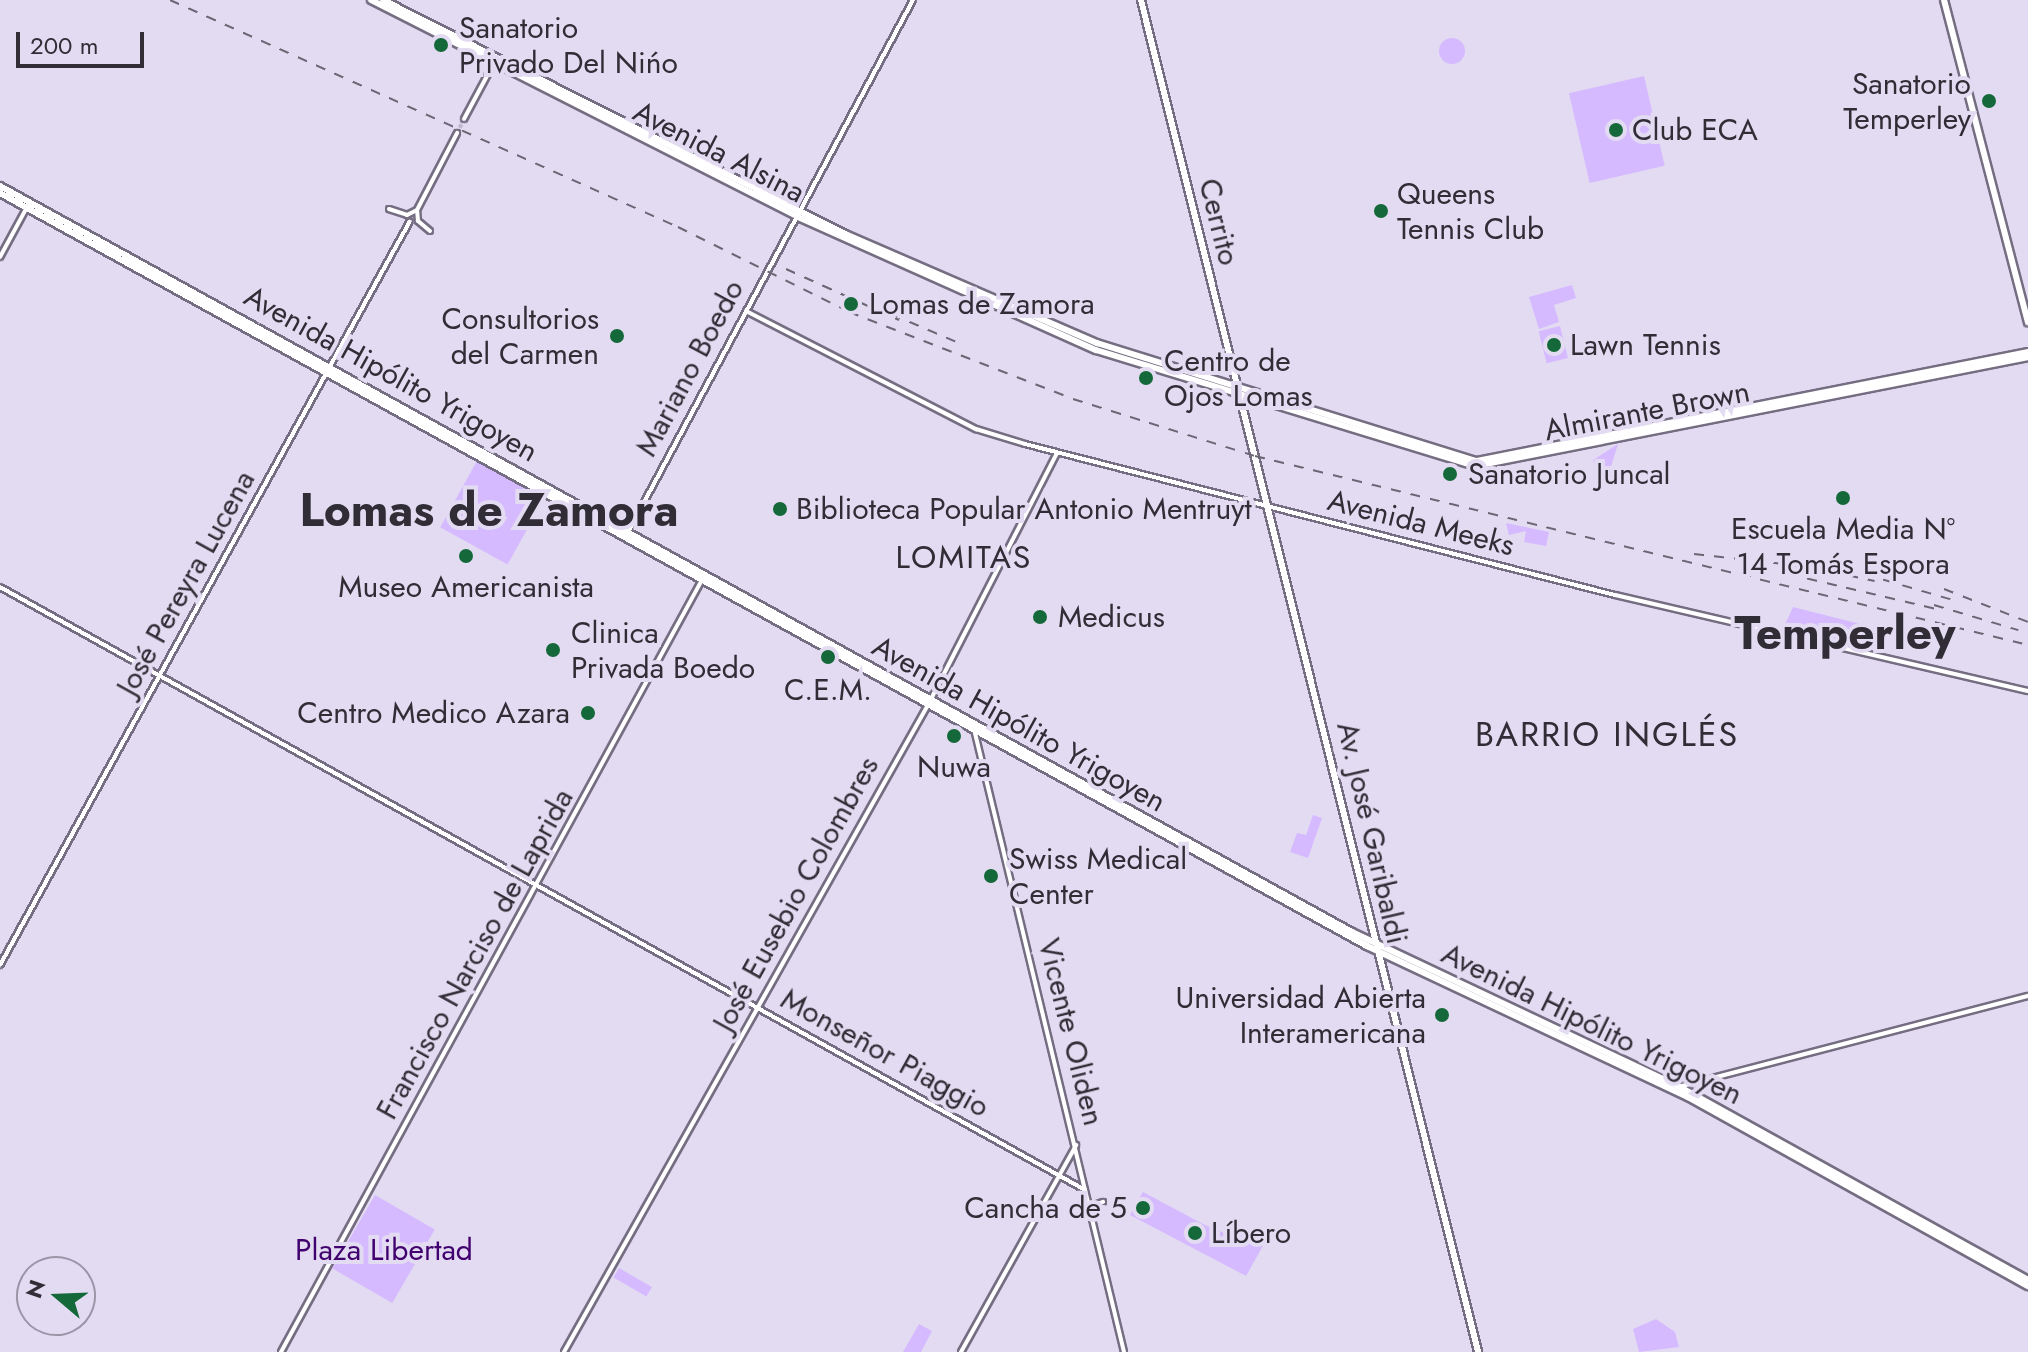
<!DOCTYPE html>
<html>
<head>
<meta charset="utf-8">
<style>
	body { margin:0 }
	#map { position:relative; width:2028px; height:1352px; overflow:hidden; background:#e3dbf2; font-family:Jost,sans-serif }
	div>[style] { position:absolute }
	.green>* { inset:0; background:#d6baff; transform-origin:0 0 }
	.round { border-radius:50% }
	.minor-tunnel>* { height:4px; margin-top:-2px; transform-origin:0; background:repeating-linear-gradient(90deg,#bfb8cc 0 4px,transparent 0 6px) }
	.roads { filter:drop-shadow(2px 0 #756d81) drop-shadow(-2px 0 #756d81) drop-shadow(0 2px #756d81) drop-shadow(0 -2px #756d81) }
	.minor>* { height:4px; margin:-2px; padding:0 2px; transform-origin:2px; border-radius:2px; background:#fff }
	.major>* { height:6px; margin:-3px; padding:0 3px; transform-origin:3px; border-radius:3px; background:#fff }
	.rail>* { height:2px; margin-top:-1px; transform-origin:0; background:repeating-linear-gradient(90deg,#6b6674 0 10px,transparent 0 20px) }
	.dots>* { width:22px; height:22px; translate:-50% -50%; box-sizing:border-box; border:4px solid #e3dbf2; border-radius:50% }
	span { translate:-50% -50%; white-space:nowrap; text-align:center; line-height:1.15; -webkit-text-stroke:8px #e3dbf2; paint-order:stroke }
	.poi-label { font-size:30px; color:#312d36 }
	.left { translate:0 -50%; text-align:left }
	.right { translate:-100% -50%; text-align:right }
	.street-label { font-size:30px; color:#312d36 }
	.park-label { font-size:30px; color:#40006d }
	.neighbourhood-label { font-size:32px; color:#312d36; letter-spacing:2px }
	.quarter-label { font-size:34px; color:#312d36; letter-spacing:2px }
	.town-label { font-size:46px; color:#312d36; font-weight:700 }
	.north { position:absolute; left:16px; top:1256px; width:80px; height:80px; box-sizing:border-box; background:#e3dbf2; border:2px solid #9c95a7; border-radius:50%; rotate:289deg; font-size:22px; font-weight:700; line-height:32px; text-align:center; color:#312d36 }
	.north::after { content:''; display:block; margin:auto; width:28px; height:36px; background:#146839; clip-path:polygon(50% 0,100% 100%,50% 72%,0 100%) }
	.scale { position:absolute; left:16px; top:32px; width:128px; height:36px; box-sizing:border-box; border:4px solid #312d36; border-top:0; padding-left:10px; font-size:24px; line-height:28px; white-space:nowrap; color:#312d36; -webkit-text-stroke:6px #e3dbf2; paint-order:stroke }
</style>
</head>
<body>
<div id="map">
	<div class="green">
		<i class="round" style="left:1439px;top:38px;width:26px;height:26px"></i>
		<i style="left:1644px;top:76px;width:92px;height:77px;rotate:77deg"></i>
		<i style="clip-path:polygon(1572px 285px,1576px 298px,1554px 305px,1559px 322px,1539px 329px,1529px 297px)"></i>
		<i style="left:1560px;top:326px;width:33px;height:22px;rotate:76deg"></i>
		<i style="clip-path:polygon(1618px 444px,1608px 476px,1597px 474px,1593px 460px)"></i>
		<i style="left:478px;top:459px;width:77px;height:78px;rotate:29deg"></i>
		<i style="clip-path:polygon(1506px 523px,1549px 532px,1546px 546px,1524px 542px,1526px 531px,1509px 535px)"></i>
		<i style="clip-path:polygon(1793px 607px,1864px 625px,1866px 649px,1783px 629px)"></i>
		<i style="clip-path:polygon(1313px 815px,1322px 818px,1308px 858px,1290px 852px,1297px 833px,1306px 835px)"></i>
		<i style="clip-path:polygon(1143px 1192px,1205px 1225px,1232px 1236px,1236px 1229px,1264px 1244px,1246px 1276px,1130px 1215px)"></i>
		<i style="left:375px;top:1195px;width:69px;height:85px;rotate:30deg"></i>
		<i style="left:619px;top:1268px;width:38px;height:11px;rotate:30deg"></i>
		<i style="clip-path:polygon(1656px 1319px,1675px 1332px,1679px 1347px,1639px 1352px,1633px 1329px)"></i>
		<i style="clip-path:polygon(919px 1324px,932px 1331px,921px 1352px,903px 1352px)"></i>
	</div>
	<div class="minor-tunnel">
		<i style="left:457px;top:133px;width:16px;rotate:-63deg"></i>
	</div>
	<div class="roads">
		<div class="minor">
			<i style="left:464px;top:119px;width:66px;rotate:-61.9deg"></i>
			<i style="left:389px;top:209px;width:19px;rotate:18deg"></i>
			<i style="left:407px;top:215px;width:9px;rotate:-27deg"></i>
			<i style="left:430px;top:231px;width:16px;rotate:-140deg"></i>
			<i style="left:418px;top:221px;width:11px;rotate:-95deg"></i>
			<i style="left:417px;top:210px;width:87px;rotate:-62.5deg"></i>
			<i style="left:0;top:257px;width:57px;rotate:-61.6deg"></i>
			<i style="left:746px;top:311px;width:259px;rotate:27.2deg"></i>
			<i style="left:976px;top:429px;width:51px;rotate:17deg"></i>
			<i style="left:1025px;top:444px;width:609px;rotate:14.36deg"></i>
			<i style="left:1615px;top:595px;width:424px;rotate:13.1deg"></i>
			<i style="left:627px;top:534px;width:606px;rotate:-61.83deg"></i>
			<i style="left:0;top:587px;width:1241px;rotate:29.06deg"></i>
			<i style="left:974px;top:729px;width:641px;rotate:76.46deg"></i>
			<i style="left:0;top:965px;width:849px;rotate:-61.14deg"></i>
			<i style="left:1682px;top:1086px;width:358px;rotate:-14.6deg"></i>
			<i style="left:1089px;top:1207px;width:15px;rotate:-20deg"></i>
			<i style="left:281px;top:1352px;width:882px;rotate:-61.4deg"></i>
			<i style="left:564px;top:1352px;width:742px;rotate:-60.64deg"></i>
			<i style="left:928px;top:705px;width:283px;rotate:-62.9deg"></i>
			<i style="left:961px;top:1352px;width:237px;rotate:-60.9deg"></i>
		</div>
		<div class="major">
			<i style="left:371px;top:0;width:479px;rotate:26.9deg"></i>
			<i style="left:798px;top:217px;width:326px;rotate:24.1deg"></i>
			<i style="left:1096px;top:350px;width:396px;rotate:17deg"></i>
			<i style="left:1475px;top:466px;width:564px;rotate:-11.15deg"></i>
			<i style="left:383px;top:0;width:518px;rotate:26.86deg"></i>
			<i style="left:845px;top:234px;width:275px;rotate:23.4deg"></i>
			<i style="left:1097px;top:343px;width:398px;rotate:17.3deg"></i>
			<i style="left:1477px;top:461px;width:562px;rotate:-11.19deg"></i>
			<i style="left:1141px;top:0;width:1393px;rotate:76deg"></i>
			<i style="left:1944px;top:0;width:333px;rotate:75.4deg"></i>
			<i style="left:0;top:186px;width:1544px;rotate:28.89deg"></i>
			<i style="left:1352px;top:932px;width:363px;rotate:25.3deg"></i>
			<i style="left:1680px;top:1087px;width:398px;rotate:29deg"></i>
			<i style="left:0;top:193px;width:1561px;rotate:28.85deg"></i>
			<i style="left:1367px;top:946px;width:355px;rotate:25.2deg"></i>
			<i style="left:1688px;top:1097px;width:389px;rotate:29.1deg"></i>
		</div>
	</div>
	<div class="rail">
		<i style="left:170px;top:0;width:556px;rotate:24.08deg"></i>
		<i style="left:678px;top:227px;width:191px;rotate:26.4deg"></i>
		<i style="left:849px;top:312px;width:240px;rotate:21.2deg"></i>
		<i style="left:1073px;top:399px;width:191px;rotate:17.4deg"></i>
		<i style="left:1255px;top:456px;width:796px;rotate:13.74deg"></i>
		<i style="left:786px;top:269px;width:124px;rotate:24.3deg"></i>
		<i style="left:891px;top:314px;width:76px;rotate:23.2deg"></i>
		<i style="left:1694px;top:554px;width:116px;rotate:6.4deg"></i>
		<i style="left:1809px;top:567px;width:67px;rotate:12deg"></i>
		<i style="left:1788px;top:574px;width:160px;rotate:13.3deg"></i>
		<i style="left:1864px;top:574px;width:93px;rotate:16.3deg"></i>
		<i style="left:1944px;top:589px;width:90px;rotate:21.4deg"></i>
		<i style="left:1934px;top:605px;width:88px;rotate:16.6deg"></i>
	</div>
	<div class="dots">
		<i style="left:441px;top:45px;background:#146839"></i>
		<i style="left:1989px;top:101px;background:#146839"></i>
		<i style="left:1616px;top:130px;background:#146839"></i>
		<i style="left:1381px;top:211px;background:#146839"></i>
		<i style="left:851px;top:304px;background:#146839"></i>
		<i style="left:617px;top:336px;background:#146839"></i>
		<i style="left:1554px;top:345px;background:#146839"></i>
		<i style="left:1146px;top:378px;background:#146839"></i>
		<i style="left:1450px;top:474px;background:#146839"></i>
		<i style="left:1843px;top:498px;background:#146839"></i>
		<i style="left:780px;top:509px;background:#146839"></i>
		<i style="left:466px;top:556px;background:#146839"></i>
		<i style="left:1040px;top:617px;background:#146839"></i>
		<i style="left:553px;top:650px;background:#146839"></i>
		<i style="left:828px;top:657px;background:#146839"></i>
		<i style="left:588px;top:713px;background:#146839"></i>
		<i style="left:954px;top:736px;background:#146839"></i>
		<i style="left:991px;top:876px;background:#146839"></i>
		<i style="left:1442px;top:1015px;background:#146839"></i>
		<i style="left:1143px;top:1208px;background:#146839"></i>
		<i style="left:1195px;top:1233px;background:#146839"></i>
	</div>
	<div class="poi-label">
		<span class="left" style="left:459px;top:45px">Sanatorio<br>Privado Del Nińo</span>
		<span class="right" style="left:1971px;top:101px">Sanatorio<br>Temperley</span>
		<span class="left" style="left:1632px;top:130px">Club ECA</span>
		<span class="left" style="left:1397px;top:211px">Queens<br>Tennis Club</span>
		<span class="left" style="left:869px;top:304px">Lomas de Zamora</span>
		<span class="right" style="left:599px;top:336px">Consultorios<br>del Carmen</span>
		<span class="left" style="left:1570px;top:345px">Lawn Tennis</span>
		<span class="left" style="left:1164px;top:378px">Centro de<br>Ojos Lomas</span>
		<span class="left" style="left:1468px;top:474px">Sanatorio Juncal</span>
		<span class="left" style="left:796px;top:509px">Biblioteca Popular Antonio Mentruyt</span>
		<span style="left:1843px;top:546px">Escuela Media N°<br>14 Tomás Espora</span>
		<span style="left:466px;top:587px">Museo Americanista</span>
		<span class="left" style="left:1058px;top:617px">Medicus</span>
		<span class="left" style="left:571px;top:650px">Clinica<br>Privada Boedo</span>
		<span style="left:828px;top:690px">C.E.M.</span>
		<span class="right" style="left:570px;top:713px">Centro Medico Azara</span>
		<span style="left:954px;top:767px">Nuwa</span>
		<span class="left" style="left:1009px;top:876px">Swiss Medical<br>Center</span>
		<span class="right" style="left:1426px;top:1015px">Universidad Abierta<br>Interamericana</span>
		<span class="right" style="left:1127px;top:1208px">Cancha de 5</span>
		<span class="left" style="left:1211px;top:1233px">Líbero</span>
	</div>
	<div class="street-label">
		<span style="left:719px;top:152px;rotate:27deg">Avenida Alsina</span>
		<span style="left:1219px;top:222px;rotate:76deg">Cerrito</span>
		<span style="left:690px;top:368px;rotate:-62deg">Mariano Boedo</span>
		<span style="left:391px;top:374px;rotate:29deg">Avenida Hipólito Yrigoyen</span>
		<span style="left:1647px;top:411px;rotate:-11deg">Almirante Brown</span>
		<span style="left:1421px;top:523px;rotate:14deg">Avenida Meeks</span>
		<span style="left:186px;top:583px;rotate:-61deg">José Pereyra Lucena</span>
		<span style="left:1019px;top:724px;rotate:29deg">Avenida Hipólito Yrigoyen</span>
		<span style="left:1372px;top:833px;rotate:77deg">Av. José Garibaldi</span>
		<span style="left:796px;top:894px;rotate:-61deg">José Eusebio Colombres</span>
		<span style="left:475px;top:954px;rotate:-61deg">Francisco Narciso de Laprida</span>
		<span style="left:1592px;top:1024px;rotate:26deg">Avenida Hipólito Yrigoyen</span>
		<span style="left:1071px;top:1032px;rotate:76deg">Vicente Oliden</span>
		<span style="left:885px;top:1053px;rotate:29deg">Monseñor Piaggio</span>
	</div>
	<div class="park-label">
		<span style="left:384px;top:1250px">Plaza Libertad</span>
	</div>
	<div class="neighbourhood-label">
		<span style="left:964px;top:557px">LOMITAS</span>
	</div>
	<div class="quarter-label">
		<span style="left:1607px;top:735px">BARRIO INGLÉS</span>
	</div>
	<div class="town-label">
		<span style="left:489px;top:510px">Lomas de Zamora</span>
		<span style="left:1845px;top:633px">Temperley</span>
	</div>
	<div class="north">N</div>
	<div class="scale">200 m</div>
</div>
</body>
</html>
